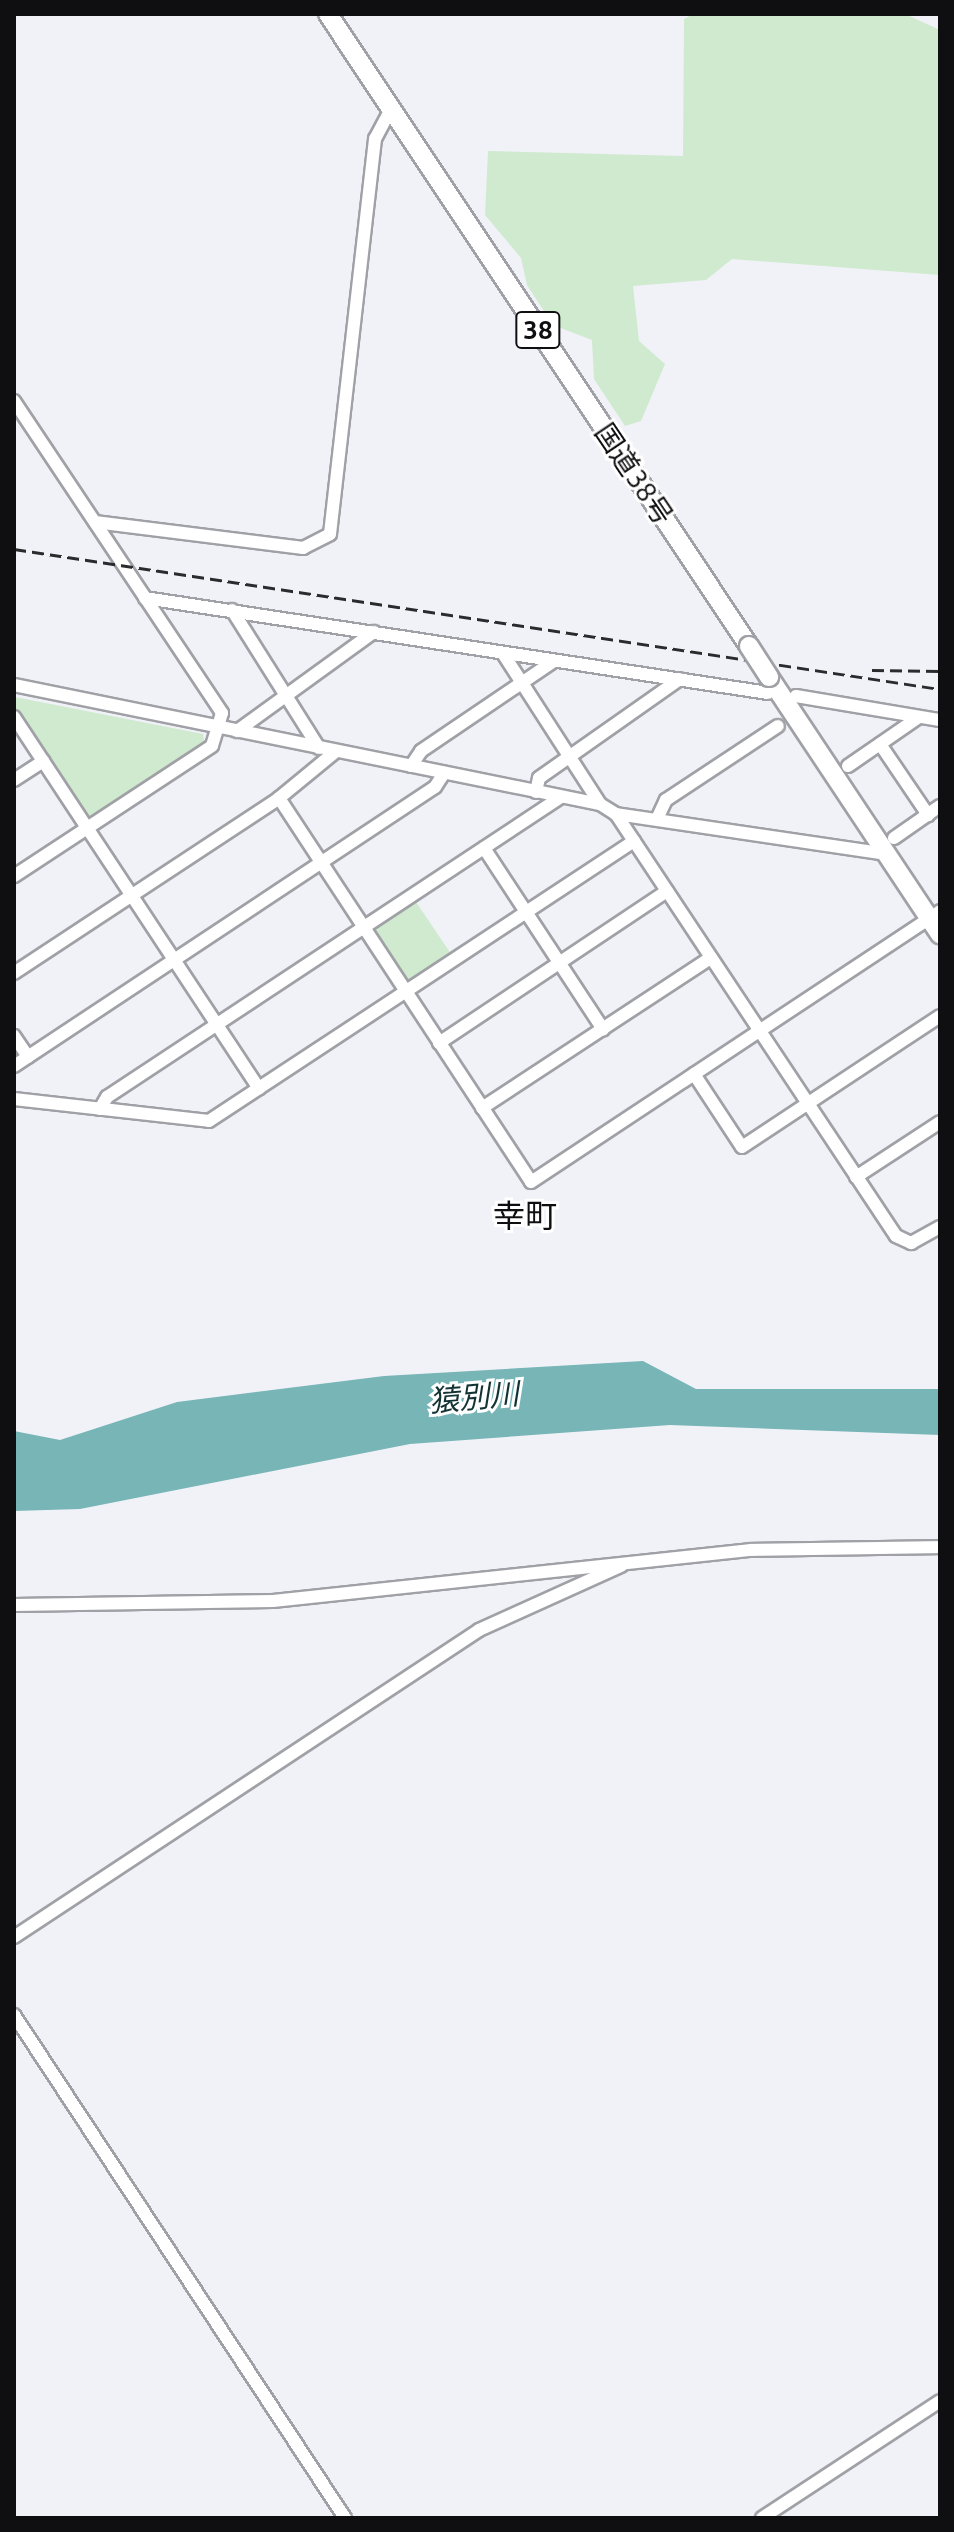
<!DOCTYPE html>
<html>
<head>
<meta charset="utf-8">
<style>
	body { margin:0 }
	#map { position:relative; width:954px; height:2532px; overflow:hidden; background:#f1f2f8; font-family:Ubuntu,"Noto Sans JP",sans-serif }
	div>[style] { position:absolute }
	.green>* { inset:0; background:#cfeace; transform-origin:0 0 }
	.water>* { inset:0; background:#77b5b7 }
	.roads { filter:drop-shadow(2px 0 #a0a1a6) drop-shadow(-2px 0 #a0a1a6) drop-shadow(0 2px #a0a1a6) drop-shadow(0 -2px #a0a1a6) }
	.minor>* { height:12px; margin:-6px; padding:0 6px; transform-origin:6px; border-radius:6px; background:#fff }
	.highway>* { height:18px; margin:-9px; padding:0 9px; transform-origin:9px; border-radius:9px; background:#fff }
	.rail>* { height:3px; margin-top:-1.5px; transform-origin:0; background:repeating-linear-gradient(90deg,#2a2b2d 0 12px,transparent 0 18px) }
	.bridges { filter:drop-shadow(2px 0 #a0a1a6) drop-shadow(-2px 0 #a0a1a6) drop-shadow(0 2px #a0a1a6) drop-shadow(0 -2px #a0a1a6) }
	.highway-bridge>* { height:18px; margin:-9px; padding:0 9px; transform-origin:9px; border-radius:9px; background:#fff }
	span { translate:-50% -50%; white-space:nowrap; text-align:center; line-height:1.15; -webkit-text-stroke:6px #fff; paint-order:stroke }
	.shield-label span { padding:2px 6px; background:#fff; border:2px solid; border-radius:6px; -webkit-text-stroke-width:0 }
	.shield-label { font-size:26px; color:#0f0f11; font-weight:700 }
	.street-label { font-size:28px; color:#0f0f11 }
	.water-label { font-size:30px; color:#123233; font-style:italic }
	.quarter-label { font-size:32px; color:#0f0f11 }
	.frame { position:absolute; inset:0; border:16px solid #0f0f11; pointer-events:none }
</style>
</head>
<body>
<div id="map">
	<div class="green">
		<i style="clip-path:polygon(693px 14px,905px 14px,940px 30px,940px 275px,732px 259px,706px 280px,633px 286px,639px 341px,665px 364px,641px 421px,625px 426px,594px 379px,592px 340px,553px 325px,527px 285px,521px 258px,485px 215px,488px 151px,683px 156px,684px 19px)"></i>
		<i style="clip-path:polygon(15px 697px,203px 734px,205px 745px,94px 817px,82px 814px,14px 709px)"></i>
		<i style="left:414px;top:899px;width:66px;height:54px;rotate:56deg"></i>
	</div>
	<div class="water">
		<i style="clip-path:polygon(643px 1361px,696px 1389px,940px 1389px,940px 1435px,670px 1425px,410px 1444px,80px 1509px,14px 1511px,14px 1431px,60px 1440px,177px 1402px,384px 1376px)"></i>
	</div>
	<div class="roads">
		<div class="minor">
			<i style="left:14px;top:401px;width:375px;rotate:56.3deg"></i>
			<i style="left:222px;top:713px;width:34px;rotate:107deg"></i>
			<i style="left:212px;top:746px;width:237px;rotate:146.7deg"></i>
			<i style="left:95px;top:522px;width:210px;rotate:7.1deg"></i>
			<i style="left:303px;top:548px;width:30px;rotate:-27deg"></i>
			<i style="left:330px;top:534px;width:398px;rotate:-83.5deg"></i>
			<i style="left:375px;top:139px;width:34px;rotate:-62deg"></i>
			<i style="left:145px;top:598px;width:630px;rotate:8.67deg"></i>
			<i style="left:232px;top:610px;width:163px;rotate:57.8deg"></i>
			<i style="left:504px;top:655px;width:177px;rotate:57.2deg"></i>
			<i style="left:14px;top:685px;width:598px;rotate:11.48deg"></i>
			<i style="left:600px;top:804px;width:19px;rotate:32deg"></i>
			<i style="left:616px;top:814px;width:273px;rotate:8.4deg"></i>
			<i style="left:796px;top:696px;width:146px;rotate:9.5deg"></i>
			<i style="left:14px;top:717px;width:445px;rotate:56.6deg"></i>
			<i style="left:237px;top:731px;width:169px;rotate:-35.9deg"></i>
			<i style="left:880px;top:744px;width:86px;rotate:55.9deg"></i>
			<i style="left:411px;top:766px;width:18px;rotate:-56deg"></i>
			<i style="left:421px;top:751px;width:161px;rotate:-34.1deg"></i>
			<i style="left:848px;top:766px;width:86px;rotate:-34.6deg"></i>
			<i style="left:14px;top:780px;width:35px;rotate:-33deg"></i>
			<i style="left:536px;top:792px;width:14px;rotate:-78deg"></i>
			<i style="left:539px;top:778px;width:172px;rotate:-35.1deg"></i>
			<i style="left:279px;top:798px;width:459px;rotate:56.7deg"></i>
			<i style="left:531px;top:1182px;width:491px;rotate:-33.5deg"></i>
			<i style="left:616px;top:814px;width:506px;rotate:56.44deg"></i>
			<i style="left:896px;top:1236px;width:17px;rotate:25deg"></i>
			<i style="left:911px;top:1243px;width:33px;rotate:-29deg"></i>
			<i style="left:657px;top:819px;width:21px;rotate:-65deg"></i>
			<i style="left:666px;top:800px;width:134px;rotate:-33.5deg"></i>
			<i style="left:894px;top:838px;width:56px;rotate:-34.8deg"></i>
			<i style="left:484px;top:848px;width:217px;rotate:56.7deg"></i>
			<i style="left:14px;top:973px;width:318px;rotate:-33.4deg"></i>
			<i style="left:279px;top:798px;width:72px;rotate:-39.4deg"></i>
			<i style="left:14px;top:1036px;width:25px;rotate:56deg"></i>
			<i style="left:439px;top:1043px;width:274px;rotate:-33.7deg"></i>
			<i style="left:14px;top:1066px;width:505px;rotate:-33.53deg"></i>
			<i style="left:435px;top:787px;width:17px;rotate:-57deg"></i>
			<i style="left:694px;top:1074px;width:87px;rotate:56.7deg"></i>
			<i style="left:742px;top:1147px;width:237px;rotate:-33.5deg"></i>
			<i style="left:14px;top:1099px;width:196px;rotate:6.4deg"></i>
			<i style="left:209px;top:1121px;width:509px;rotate:-33.38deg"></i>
			<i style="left:482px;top:1108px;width:273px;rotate:-33.3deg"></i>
			<i style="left:100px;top:1109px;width:14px;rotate:-60deg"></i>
			<i style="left:107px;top:1097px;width:544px;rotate:-33.46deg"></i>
			<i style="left:856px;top:1177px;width:100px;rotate:-33.2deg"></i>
			<i style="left:14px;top:1605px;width:259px;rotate:-0.9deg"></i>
			<i style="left:273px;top:1601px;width:481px;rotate:-6.1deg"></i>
			<i style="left:751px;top:1550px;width:189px;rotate:-0.9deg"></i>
			<i style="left:14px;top:1937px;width:557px;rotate:-33.43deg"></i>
			<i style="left:479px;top:1630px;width:156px;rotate:-24.3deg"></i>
			<i style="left:14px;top:2015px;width:602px;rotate:56.65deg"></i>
			<i style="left:762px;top:2518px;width:213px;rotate:-33.3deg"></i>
		</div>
		<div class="highway">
			<i style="left:328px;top:14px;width:759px;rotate:56.33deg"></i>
			<i style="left:769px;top:677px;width:309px;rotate:56.4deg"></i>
		</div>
	</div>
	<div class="rail">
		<i style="left:14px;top:549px;width:937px;rotate:8.6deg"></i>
		<i style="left:872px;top:670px;width:68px;rotate:0.8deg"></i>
	</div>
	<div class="bridges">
		<div class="highway-bridge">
			<i style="left:749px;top:646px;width:37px;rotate:57deg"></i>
		</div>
	</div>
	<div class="shield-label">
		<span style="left:538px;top:330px">38</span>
	</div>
	<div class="street-label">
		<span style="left:634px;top:474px;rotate:56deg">国道38号</span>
	</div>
	<div class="water-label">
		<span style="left:474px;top:1397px;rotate:-5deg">猿別川</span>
	</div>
	<div class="quarter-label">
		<span style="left:525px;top:1215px">幸町</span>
	</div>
	<div class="frame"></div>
</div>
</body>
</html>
